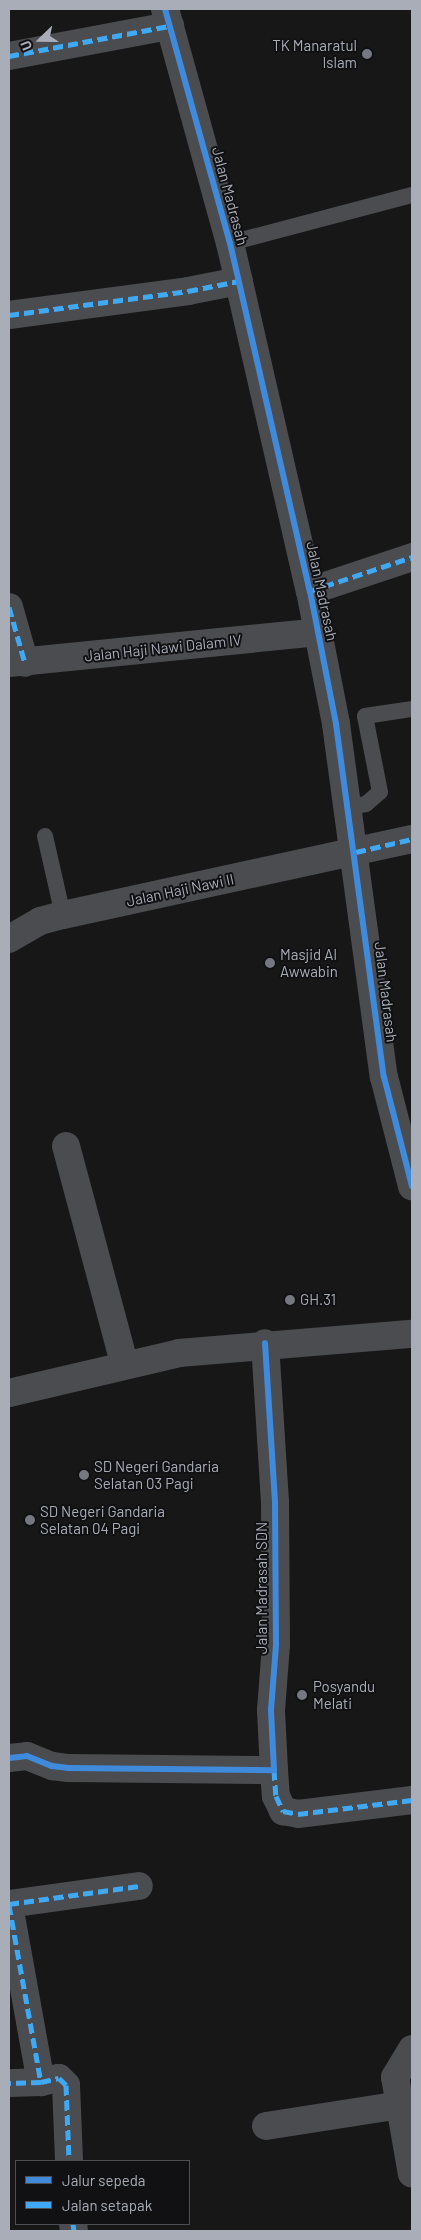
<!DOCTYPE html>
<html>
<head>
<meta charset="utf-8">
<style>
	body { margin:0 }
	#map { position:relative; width:421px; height:2240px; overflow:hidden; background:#171717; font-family:Barlow,sans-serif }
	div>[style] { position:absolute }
	.service>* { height:16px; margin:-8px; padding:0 8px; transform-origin:8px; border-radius:8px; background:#4b4c50 }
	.minor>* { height:28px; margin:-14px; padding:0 14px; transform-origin:14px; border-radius:14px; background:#4b4c50 }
	.quiet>* { height:5px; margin-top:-2.5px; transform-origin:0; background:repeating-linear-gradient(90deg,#3fa9f5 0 10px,transparent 0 15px) }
	.cycleway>* { height:6px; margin:-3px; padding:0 3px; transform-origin:3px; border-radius:3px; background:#408adc }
	.dots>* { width:14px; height:14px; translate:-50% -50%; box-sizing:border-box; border:2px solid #111113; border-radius:50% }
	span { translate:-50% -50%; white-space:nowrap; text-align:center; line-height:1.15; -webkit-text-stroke:4px #111113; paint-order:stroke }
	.poi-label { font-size:15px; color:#a8adb8 }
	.right { translate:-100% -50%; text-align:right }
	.left { translate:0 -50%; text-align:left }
	.street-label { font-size:15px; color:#a8adb8 }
	.frame { position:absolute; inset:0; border:10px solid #a8adb8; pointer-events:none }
	.legend { position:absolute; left:15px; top:2160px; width:175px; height:65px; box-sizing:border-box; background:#111113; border:1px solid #4d4f55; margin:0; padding:6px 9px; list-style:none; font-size:15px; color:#a8adb8 }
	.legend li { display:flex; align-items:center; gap:10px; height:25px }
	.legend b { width:25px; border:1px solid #4d4f55 }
	.north { position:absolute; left:15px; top:15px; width:50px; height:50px; -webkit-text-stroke:4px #111113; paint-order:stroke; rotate:248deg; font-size:14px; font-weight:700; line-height:20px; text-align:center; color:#a8adb8 }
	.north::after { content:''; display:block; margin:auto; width:18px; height:22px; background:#a8adb8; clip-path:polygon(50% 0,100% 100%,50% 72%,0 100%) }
</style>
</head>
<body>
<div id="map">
	<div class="service">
		<i style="left:230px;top:243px;width:188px;rotate:-14.8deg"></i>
		<i style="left:349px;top:807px;width:17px;rotate:-10deg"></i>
		<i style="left:366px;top:804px;width:18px;rotate:-41deg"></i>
		<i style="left:380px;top:792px;width:77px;rotate:-101.2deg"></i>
		<i style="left:365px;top:716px;width:48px;rotate:-8.5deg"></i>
		<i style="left:45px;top:836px;width:81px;rotate:77.2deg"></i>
	</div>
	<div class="minor">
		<i style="left:165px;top:9px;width:243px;rotate:74.5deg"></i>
		<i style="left:230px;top:243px;width:357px;rotate:77.1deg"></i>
		<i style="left:310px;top:591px;width:136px;rotate:78.9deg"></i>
		<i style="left:336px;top:724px;width:356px;rotate:82.3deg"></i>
		<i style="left:384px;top:1077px;width:113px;rotate:75.6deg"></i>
		<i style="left:9px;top:56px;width:164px;rotate:-10.6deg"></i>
		<i style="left:9px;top:315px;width:181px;rotate:-7.6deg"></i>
		<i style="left:188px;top:291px;width:52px;rotate:-11.1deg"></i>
		<i style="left:310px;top:591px;width:108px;rotate:-18.4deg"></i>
		<i style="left:9px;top:607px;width:58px;rotate:74.1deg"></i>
		<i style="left:9px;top:663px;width:311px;rotate:-5.7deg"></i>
		<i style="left:9px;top:939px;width:36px;rotate:-30deg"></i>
		<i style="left:40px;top:921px;width:24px;rotate:-15deg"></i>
		<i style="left:63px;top:915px;width:357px;rotate:-12.3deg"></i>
		<i style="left:66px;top:1146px;width:225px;rotate:75deg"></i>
		<i style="left:9px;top:1393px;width:175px;rotate:-13.2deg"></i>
		<i style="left:179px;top:1353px;width:234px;rotate:-4.7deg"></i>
		<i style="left:9px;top:1758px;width:18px;rotate:-6deg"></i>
		<i style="left:27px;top:1756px;width:27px;rotate:22deg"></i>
		<i style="left:52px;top:1766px;width:17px;rotate:7deg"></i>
		<i style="left:69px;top:1768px;width:205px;rotate:0.6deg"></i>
		<i style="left:274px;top:1770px;width:60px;rotate:-92.9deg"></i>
		<i style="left:271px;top:1710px;width:65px;rotate:-85.6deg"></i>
		<i style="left:276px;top:1645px;width:143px;rotate:-90.4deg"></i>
		<i style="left:275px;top:1502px;width:159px;rotate:-93.6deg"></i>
		<i style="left:274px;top:1770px;width:26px;rotate:86deg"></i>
		<i style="left:276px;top:1796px;width:17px;rotate:65deg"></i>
		<i style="left:283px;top:1811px;width:15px;rotate:11deg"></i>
		<i style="left:298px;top:1814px;width:115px;rotate:-7deg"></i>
		<i style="left:9px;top:1904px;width:131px;rotate:-7.9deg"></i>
		<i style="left:9px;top:1905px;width:180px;rotate:79.8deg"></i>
		<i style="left:41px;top:2082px;width:32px;rotate:178deg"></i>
		<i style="left:412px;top:2049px;width:33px;rotate:121deg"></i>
		<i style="left:395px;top:2077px;width:98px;rotate:80.1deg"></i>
		<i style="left:41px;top:2082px;width:18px;rotate:-13deg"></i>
		<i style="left:59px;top:2078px;width:10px;rotate:45deg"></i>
		<i style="left:66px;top:2085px;width:76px;rotate:87.7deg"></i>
		<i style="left:266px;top:2126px;width:136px;rotate:-8.9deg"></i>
		<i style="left:73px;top:2224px;width:7px;rotate:82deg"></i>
	</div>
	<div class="quiet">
		<i style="left:9px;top:56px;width:164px;rotate:-10.6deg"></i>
		<i style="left:9px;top:315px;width:181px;rotate:-7.6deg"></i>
		<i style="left:188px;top:291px;width:52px;rotate:-11.1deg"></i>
		<i style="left:310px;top:591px;width:108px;rotate:-18.4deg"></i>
		<i style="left:9px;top:607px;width:58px;rotate:74.1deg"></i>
		<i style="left:356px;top:852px;width:57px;rotate:-13.1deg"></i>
		<i style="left:274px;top:1770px;width:26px;rotate:86deg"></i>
		<i style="left:276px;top:1796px;width:17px;rotate:65deg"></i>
		<i style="left:283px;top:1811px;width:15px;rotate:11deg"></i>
		<i style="left:298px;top:1814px;width:115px;rotate:-7deg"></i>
		<i style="left:9px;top:1904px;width:131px;rotate:-7.9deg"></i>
		<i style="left:9px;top:1905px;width:180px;rotate:79.8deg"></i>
		<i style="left:41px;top:2082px;width:32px;rotate:178deg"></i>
		<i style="left:41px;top:2082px;width:18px;rotate:-13deg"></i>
		<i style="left:59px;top:2078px;width:10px;rotate:45deg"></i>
		<i style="left:66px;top:2085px;width:76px;rotate:87.7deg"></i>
		<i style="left:73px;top:2224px;width:7px;rotate:82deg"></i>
	</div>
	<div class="cycleway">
		<i style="left:165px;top:9px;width:243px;rotate:74.5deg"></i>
		<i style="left:230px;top:243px;width:357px;rotate:77.1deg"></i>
		<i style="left:310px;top:591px;width:136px;rotate:78.9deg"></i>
		<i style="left:336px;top:724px;width:356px;rotate:82.3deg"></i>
		<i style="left:384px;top:1077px;width:113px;rotate:75.6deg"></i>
		<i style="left:9px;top:1758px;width:18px;rotate:-6deg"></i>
		<i style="left:27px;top:1756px;width:27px;rotate:22deg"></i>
		<i style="left:52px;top:1766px;width:17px;rotate:7deg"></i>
		<i style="left:69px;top:1768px;width:205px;rotate:0.6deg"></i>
		<i style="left:274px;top:1770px;width:60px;rotate:-92.9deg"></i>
		<i style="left:271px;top:1710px;width:65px;rotate:-85.6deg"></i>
		<i style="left:276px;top:1645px;width:143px;rotate:-90.4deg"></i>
		<i style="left:275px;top:1502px;width:159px;rotate:-93.6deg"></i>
	</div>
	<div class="dots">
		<i style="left:367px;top:54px;background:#757880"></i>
		<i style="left:270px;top:963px;background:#757880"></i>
		<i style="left:290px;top:1300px;background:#757880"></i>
		<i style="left:84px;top:1475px;background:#757880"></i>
		<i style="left:30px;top:1520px;background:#757880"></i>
		<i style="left:302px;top:1695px;background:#757880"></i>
	</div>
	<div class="poi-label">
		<span class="right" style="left:357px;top:54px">TK Manaratul<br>Islam</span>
		<span class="left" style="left:280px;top:963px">Masjid Al<br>Awwabin</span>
		<span class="left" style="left:300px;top:1300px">GH.31</span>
		<span class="left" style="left:94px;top:1475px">SD Negeri Gandaria<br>Selatan 03 Pagi</span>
		<span class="left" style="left:40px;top:1520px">SD Negeri Gandaria<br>Selatan 04 Pagi</span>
		<span class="left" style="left:313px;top:1695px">Posyandu<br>Melati</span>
	</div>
	<div class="street-label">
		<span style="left:230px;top:196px;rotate:75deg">Jalan Madrasah</span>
		<span style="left:322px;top:591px;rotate:78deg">Jalan Madrasah</span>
		<span style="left:163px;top:648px;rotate:-6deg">Jalan Haji Nawi Dalam IV</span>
		<span style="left:180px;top:890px;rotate:-12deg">Jalan Haji Nawi II</span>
		<span style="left:386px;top:992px;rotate:83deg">Jalan Madrasah</span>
		<span style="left:262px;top:1588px;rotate:-90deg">Jalan Madrasah SDN</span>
	</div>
	<div class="frame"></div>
	<ul class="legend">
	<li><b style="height:6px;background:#408adc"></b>Jalur sepeda</li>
	<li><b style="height:6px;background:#3fa9f5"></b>Jalan setapak</li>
	</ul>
	<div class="north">U</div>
</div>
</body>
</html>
